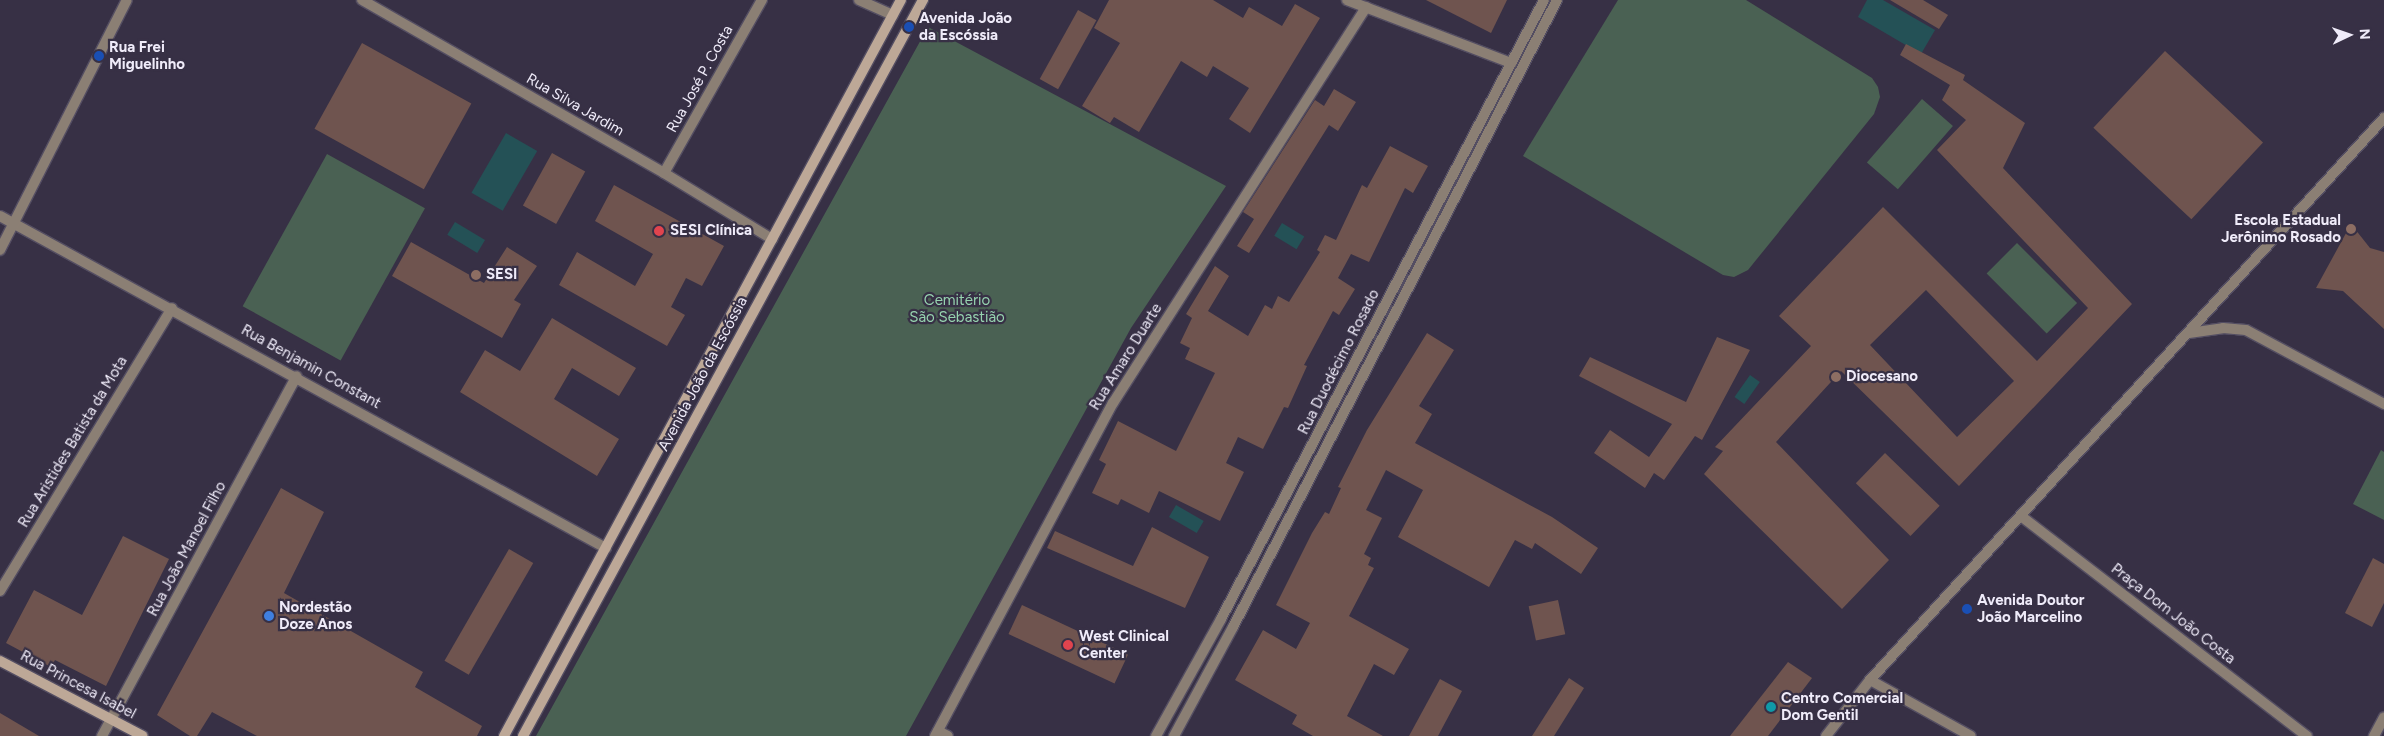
<!DOCTYPE html>
<html>
<head>
<meta charset="utf-8">
<style>
	body { margin:0 }
	#map { position:relative; width:2384px; height:736px; overflow:hidden; background:#373045; font-family:Figtree,sans-serif }
	div>[style] { position:absolute }
	.green>* { inset:0; background:#4a6153; transform-origin:0 0 }
	.water>* { inset:0; background:#245156; transform-origin:0 0 }
	.building>* { inset:0; background:#6f544f; transform-origin:0 0 }
	.roads { filter:drop-shadow(1px 0 #544e62) drop-shadow(-1px 0 #544e62) drop-shadow(0 1px #544e62) drop-shadow(0 -1px #544e62) }
	.minor>* { height:10px; margin:-5px; padding:0 5px; transform-origin:5px; border-radius:5px; background:#8b7f74 }
	.tertiary>* { height:10px; margin:-5px; padding:0 5px; transform-origin:5px; border-radius:5px; background:#8b7f74 }
	.secondary>* { height:10px; margin:-5px; padding:0 5px; transform-origin:5px; border-radius:5px; background:#bda897 }
	.dots>* { width:14px; height:14px; translate:-50% -50%; box-sizing:border-box; border:2px solid #373045; border-radius:50% }
	span { translate:-50% -50%; white-space:nowrap; text-align:center; line-height:1.15; -webkit-text-stroke:4.5px #373045; paint-order:stroke }
	.poi-label { font-size:15px; color:#efebf9; font-weight:700 }
	.left { translate:0 -50%; text-align:left }
	.right { translate:-100% -50%; text-align:right }
	.street-label { font-size:15px; color:#efebf9 }
	.park-label { font-size:15px; color:#96d3af }
	.north { position:absolute; left:2324px; top:10px; width:50px; height:50px; -webkit-text-stroke:4px #373045; paint-order:stroke; rotate:87deg; font-size:14px; font-weight:700; line-height:20px; text-align:center; color:#efebf9 }
	.north::after { content:''; display:block; margin:auto; width:18px; height:22px; background:#efebf9; clip-path:polygon(50% 0,100% 100%,50% 72%,0 100%) }
</style>
</head>
<body>
<div id="map">
	<div class="green">
		<i style="clip-path:polygon(1618px 0,1746px 0,1872px 78px,1878px 87px,1880px 97px,1874px 114px,1748px 270px,1734px 277px,1723px 275px,1523px 156px)"></i>
		<i style="clip-path:polygon(928px 27px,1226px 186px,1131px 328px,906px 736px,536px 736px)"></i>
		<i style="left:1922px;top:99px;width:41px;height:84px;rotate:41deg"></i>
		<i style="left:327px;top:154px;width:112px;height:174px;rotate:29deg"></i>
		<i style="left:2017px;top:243px;width:85px;height:43px;rotate:45deg"></i>
		<i style="clip-path:polygon(2381px 450px,2384px 452px,2384px 520px,2353px 504px)"></i>
	</div>
	<div class="water">
		<i style="clip-path:polygon(1867px 0,1883px 0,1935px 30px,1921px 54px,1858px 17px)"></i>
		<i style="left:506px;top:133px;width:36px;height:69px;rotate:30deg"></i>
		<i style="left:455px;top:222px;width:35px;height:15px;rotate:31deg"></i>
		<i style="left:1282px;top:223px;width:26px;height:15px;rotate:31deg"></i>
		<i style="left:1750px;top:375px;width:12px;height:27px;rotate:35deg"></i>
		<i style="left:1176px;top:505px;width:32px;height:14px;rotate:30deg"></i>
	</div>
	<div class="building">
		<i style="clip-path:polygon(1109px 0,1213px 0,1243px 18px,1249px 7px,1282px 26px,1295px 4px,1320px 18px,1250px 133px,1229px 119px,1249px 88px,1213px 66px,1207px 77px,1181px 61px,1139px 132px,1114px 117px,1110px 123px,1082px 106px,1120px 43px,1094px 28px)"></i>
		<i style="clip-path:polygon(1426px 0,1507px 0,1491px 33px)"></i>
		<i style="clip-path:polygon(1890px 0,1923px 0,1948px 15px,1939px 29px)"></i>
		<i style="left:1078px;top:10px;width:21px;height:79px;rotate:29deg"></i>
		<i style="left:362px;top:43px;width:125px;height:98px;rotate:29deg"></i>
		<i style="clip-path:polygon(evenodd,1906px 44px,1965px 75px,1963px 80px,2025px 123px,2003px 168px,2132px 304px,1959px 486px,1841px 371px,1776px 442px,1889px 560px,1842px 609px,1704px 474px,1723px 451px,1715px 447px,1811px 346px,1779px 316px,1883px 207px,2037px 361px,2088px 308px,1937px 150px,1966px 120px,1942px 100px,1950px 85px,1900px 55px,1906px 44px,1926px 290px,2014px 381px,1957px 437px,1870px 345px,1926px 290px)"></i>
		<i style="left:2165px;top:51px;width:134px;height:105px;rotate:43deg"></i>
		<i style="clip-path:polygon(1334px 89px,1356px 102px,1338px 131px,1329px 125px,1249px 253px,1237px 246px,1254px 219px,1243px 212px,1315px 100px,1324px 106px)"></i>
		<i style="clip-path:polygon(1390px 146px,1428px 166px,1413px 193px,1405px 188px,1369px 262px,1351px 254px,1338px 278px,1355px 289px,1339px 315px,1333px 311px,1304px 365px,1307px 366px,1288px 408px,1284px 407px,1263px 449px,1238px 437px,1226px 463px,1244px 472px,1220px 521px,1159px 491px,1149px 513px,1121px 499px,1118px 505px,1092px 493px,1106px 464px,1099px 460px,1118px 421px,1176px 451px,1215px 373px,1185px 359px,1190px 348px,1180px 343px,1192px 318px,1186px 314px,1215px 266px,1229px 276px,1208px 311px,1248px 336px,1265px 305px,1272px 309px,1278px 296px,1289px 302px,1320px 252px,1317px 250px,1325px 235px,1336px 240px,1362px 185px,1367px 188px)"></i>
		<i style="left:552px;top:153px;width:38px;height:60px;rotate:29deg"></i>
		<i style="clip-path:polygon(614px 185px,724px 246px,702px 286px,686px 278px,671px 307px,685px 315px,667px 346px,559px 285px,577px 252px,635px 286px,653px 254px,595px 221px)"></i>
		<i style="clip-path:polygon(2351px 224px,2370px 248px,2384px 252px,2384px 329px,2343px 291px,2316px 288px)"></i>
		<i style="clip-path:polygon(411px 242px,484px 283px,507px 247px,537px 266px,514px 300px,521px 304px,502px 338px,392px 276px)"></i>
		<i style="clip-path:polygon(552px 318px,636px 368px,619px 396px,572px 368px,554px 399px,619px 439px,597px 476px,460px 392px,485px 350px,520px 371px)"></i>
		<i style="clip-path:polygon(1427px 333px,1454px 350px,1419px 406px,1432px 414px,1415px 443px,1552px 517px,1598px 548px,1581px 574px,1535px 543px,1532px 549px,1515px 540px,1489px 587px,1398px 537px,1423px 490px,1386px 470px,1366px 510px,1382px 518px,1364px 554px,1371px 558px,1368px 565px,1374px 568px,1349px 616px,1409px 649px,1394px 675px,1374px 664px,1347px 716px,1383px 736px,1313px 736px,1292px 724px,1297px 715px,1235px 680px,1263px 630px,1296px 649px,1310px 623px,1276px 605px,1312px 533px,1325px 512px,1329px 514px,1341px 488px,1338px 487px,1367px 430px)"></i>
		<i style="clip-path:polygon(1717px 337px,1750px 350px,1702px 440px,1695px 436px,1664px 480px,1654px 473px,1645px 488px,1594px 453px,1610px 430px,1649px 457px,1672px 424px,1579px 376px,1590px 357px,1686px 402px)"></i>
		<i style="left:1885px;top:453px;width:76px;height:42px;rotate:44deg"></i>
		<i style="clip-path:polygon(281px 488px,324px 512px,284px 593px,423px 672px,415px 687px,482px 726px,477px 736px,257px 736px,212px 712px,197px 736px,190px 736px,157px 715px)"></i>
		<i style="clip-path:polygon(1152px 527px,1209px 557px,1185px 608px,1047px 548px,1055px 531px,1133px 566px)"></i>
		<i style="clip-path:polygon(123px 536px,169px 559px,106px 686px,55px 660px,51px 667px,6px 643px,34px 590px,82px 615px)"></i>
		<i style="left:509px;top:549px;width:28px;height:129px;rotate:30deg"></i>
		<i style="clip-path:polygon(2373px 558px,2384px 564px,2384px 603px,2372px 627px,2345px 613px)"></i>
		<i style="left:1558px;top:600px;width:35px;height:30px;rotate:78deg"></i>
		<i style="left:1022px;top:605px;width:117px;height:32px;rotate:25deg"></i>
		<i style="clip-path:polygon(1788px 662px,1812px 678px,1768px 736px,1730px 736px)"></i>
		<i style="clip-path:polygon(1569px 678px,1584px 688px,1554px 736px,1532px 736px)"></i>
		<i style="clip-path:polygon(1440px 679px,1462px 691px,1438px 736px,1409px 736px)"></i>
		<i style="clip-path:polygon(0 713px,39px 736px,0 736px)"></i>
	</div>
	<div class="roads">
		<div class="minor">
			<i style="left:362px;top:0;width:348px;rotate:29.8deg"></i>
			<i style="left:664px;top:173px;width:127px;rotate:31.4deg"></i>
			<i style="left:859px;top:0;width:37px;rotate:24deg"></i>
			<i style="left:1347px;top:0;width:176px;rotate:21deg"></i>
			<i style="left:664px;top:173px;width:199px;rotate:-60.5deg"></i>
			<i style="left:0;top:216px;width:691px;rotate:28.72deg"></i>
			<i style="left:0;top:250px;width:280px;rotate:-63.1deg"></i>
			<i style="left:2189px;top:333px;width:34px;rotate:-8deg"></i>
			<i style="left:2223px;top:328px;width:23px;rotate:5deg"></i>
			<i style="left:2246px;top:330px;width:157px;rotate:28.2deg"></i>
			<i style="left:2021px;top:516px;width:361px;rotate:37.6deg"></i>
			<i style="left:0;top:591px;width:331px;rotate:-58.7deg"></i>
			<i style="left:1870px;top:680px;width:115px;rotate:29deg"></i>
			<i style="left:938px;top:731px;width:11px;rotate:27deg"></i>
			<i style="left:102px;top:736px;width:409px;rotate:-61.6deg"></i>
			<i style="left:935px;top:736px;width:378px;rotate:-61.9deg"></i>
			<i style="left:1113px;top:403px;width:470px;rotate:-57.4deg"></i>
			<i style="left:1156px;top:736px;width:134px;rotate:-60.9deg"></i>
			<i style="left:1221px;top:619px;width:698px;rotate:-62.44deg"></i>
			<i style="left:1174px;top:736px;width:124px;rotate:-61.6deg"></i>
			<i style="left:1233px;top:627px;width:706px;rotate:-62.67deg"></i>
			<i style="left:2374px;top:736px;width:21px;rotate:-62deg"></i>
		</div>
		<div class="tertiary">
			<i style="left:1826px;top:736px;width:71px;rotate:-51.8deg"></i>
			<i style="left:1870px;top:680px;width:762px;rotate:-47.55deg"></i>
		</div>
		<div class="secondary">
			<i style="left:0;top:661px;width:161px;rotate:27.7deg"></i>
			<i style="left:504px;top:736px;width:836px;rotate:-61.66deg"></i>
			<i style="left:523px;top:736px;width:838px;rotate:-61.48deg"></i>
		</div>
	</div>
	<div class="dots">
		<i style="left:909px;top:27px;background:#1a4fb4"></i>
		<i style="left:99px;top:56px;background:#1a4fb4"></i>
		<i style="left:2351px;top:229px;background:#8d6e63"></i>
		<i style="left:659px;top:231px;background:#e0444e"></i>
		<i style="left:476px;top:275px;background:#8d6e63"></i>
		<i style="left:1836px;top:377px;background:#8d6e63"></i>
		<i style="left:1967px;top:609px;background:#1a4fb4"></i>
		<i style="left:269px;top:616px;background:#3f7fe0"></i>
		<i style="left:1068px;top:645px;background:#e0444e"></i>
		<i style="left:1771px;top:707px;background:#0f9aa8"></i>
	</div>
	<div class="poi-label">
		<span class="left" style="left:919px;top:27px">Avenida João<br>da Escóssia</span>
		<span class="left" style="left:109px;top:56px">Rua Frei<br>Miguelinho</span>
		<span class="right" style="left:2341px;top:229px">Escola Estadual<br>Jerônimo Rosado</span>
		<span class="left" style="left:670px;top:231px">SESI Clínica</span>
		<span class="left" style="left:486px;top:275px">SESI</span>
		<span class="left" style="left:1846px;top:377px">Diocesano</span>
		<span class="left" style="left:1977px;top:609px">Avenida Doutor<br>João Marcelino</span>
		<span class="left" style="left:279px;top:616px">Nordestão<br>Doze Anos</span>
		<span class="left" style="left:1079px;top:645px">West Clinical<br>Center</span>
		<span class="left" style="left:1781px;top:707px">Centro Comercial<br>Dom Gentil</span>
	</div>
	<div class="street-label">
		<span style="left:700px;top:79px;rotate:-61deg">Rua José P. Costa</span>
		<span style="left:575px;top:105px;rotate:30deg">Rua Silva Jardim</span>
		<span style="left:1126px;top:357px;rotate:-58deg">Rua Amaro Duarte</span>
		<span style="left:1339px;top:362px;rotate:-63deg">Rua Duodécimo Rosado</span>
		<span style="left:311px;top:367px;rotate:29deg">Rua Benjamin Constant</span>
		<span style="left:703px;top:374px;rotate:-62deg">Avenida João da Escóssia</span>
		<span style="left:73px;top:442px;rotate:-59deg">Rua Aristides Batista da Mota</span>
		<span style="left:187px;top:549px;rotate:-62deg">Rua João Manoel Filho</span>
		<span style="left:2173px;top:614px;rotate:38deg">Praça Dom João Costa</span>
		<span style="left:78px;top:685px;rotate:28deg">Rua Princesa Isabel</span>
	</div>
	<div class="park-label">
		<span style="left:957px;top:309px">Cemitério<br>São Sebastião</span>
	</div>
	<div class="north">N</div>
</div>
</body>
</html>
